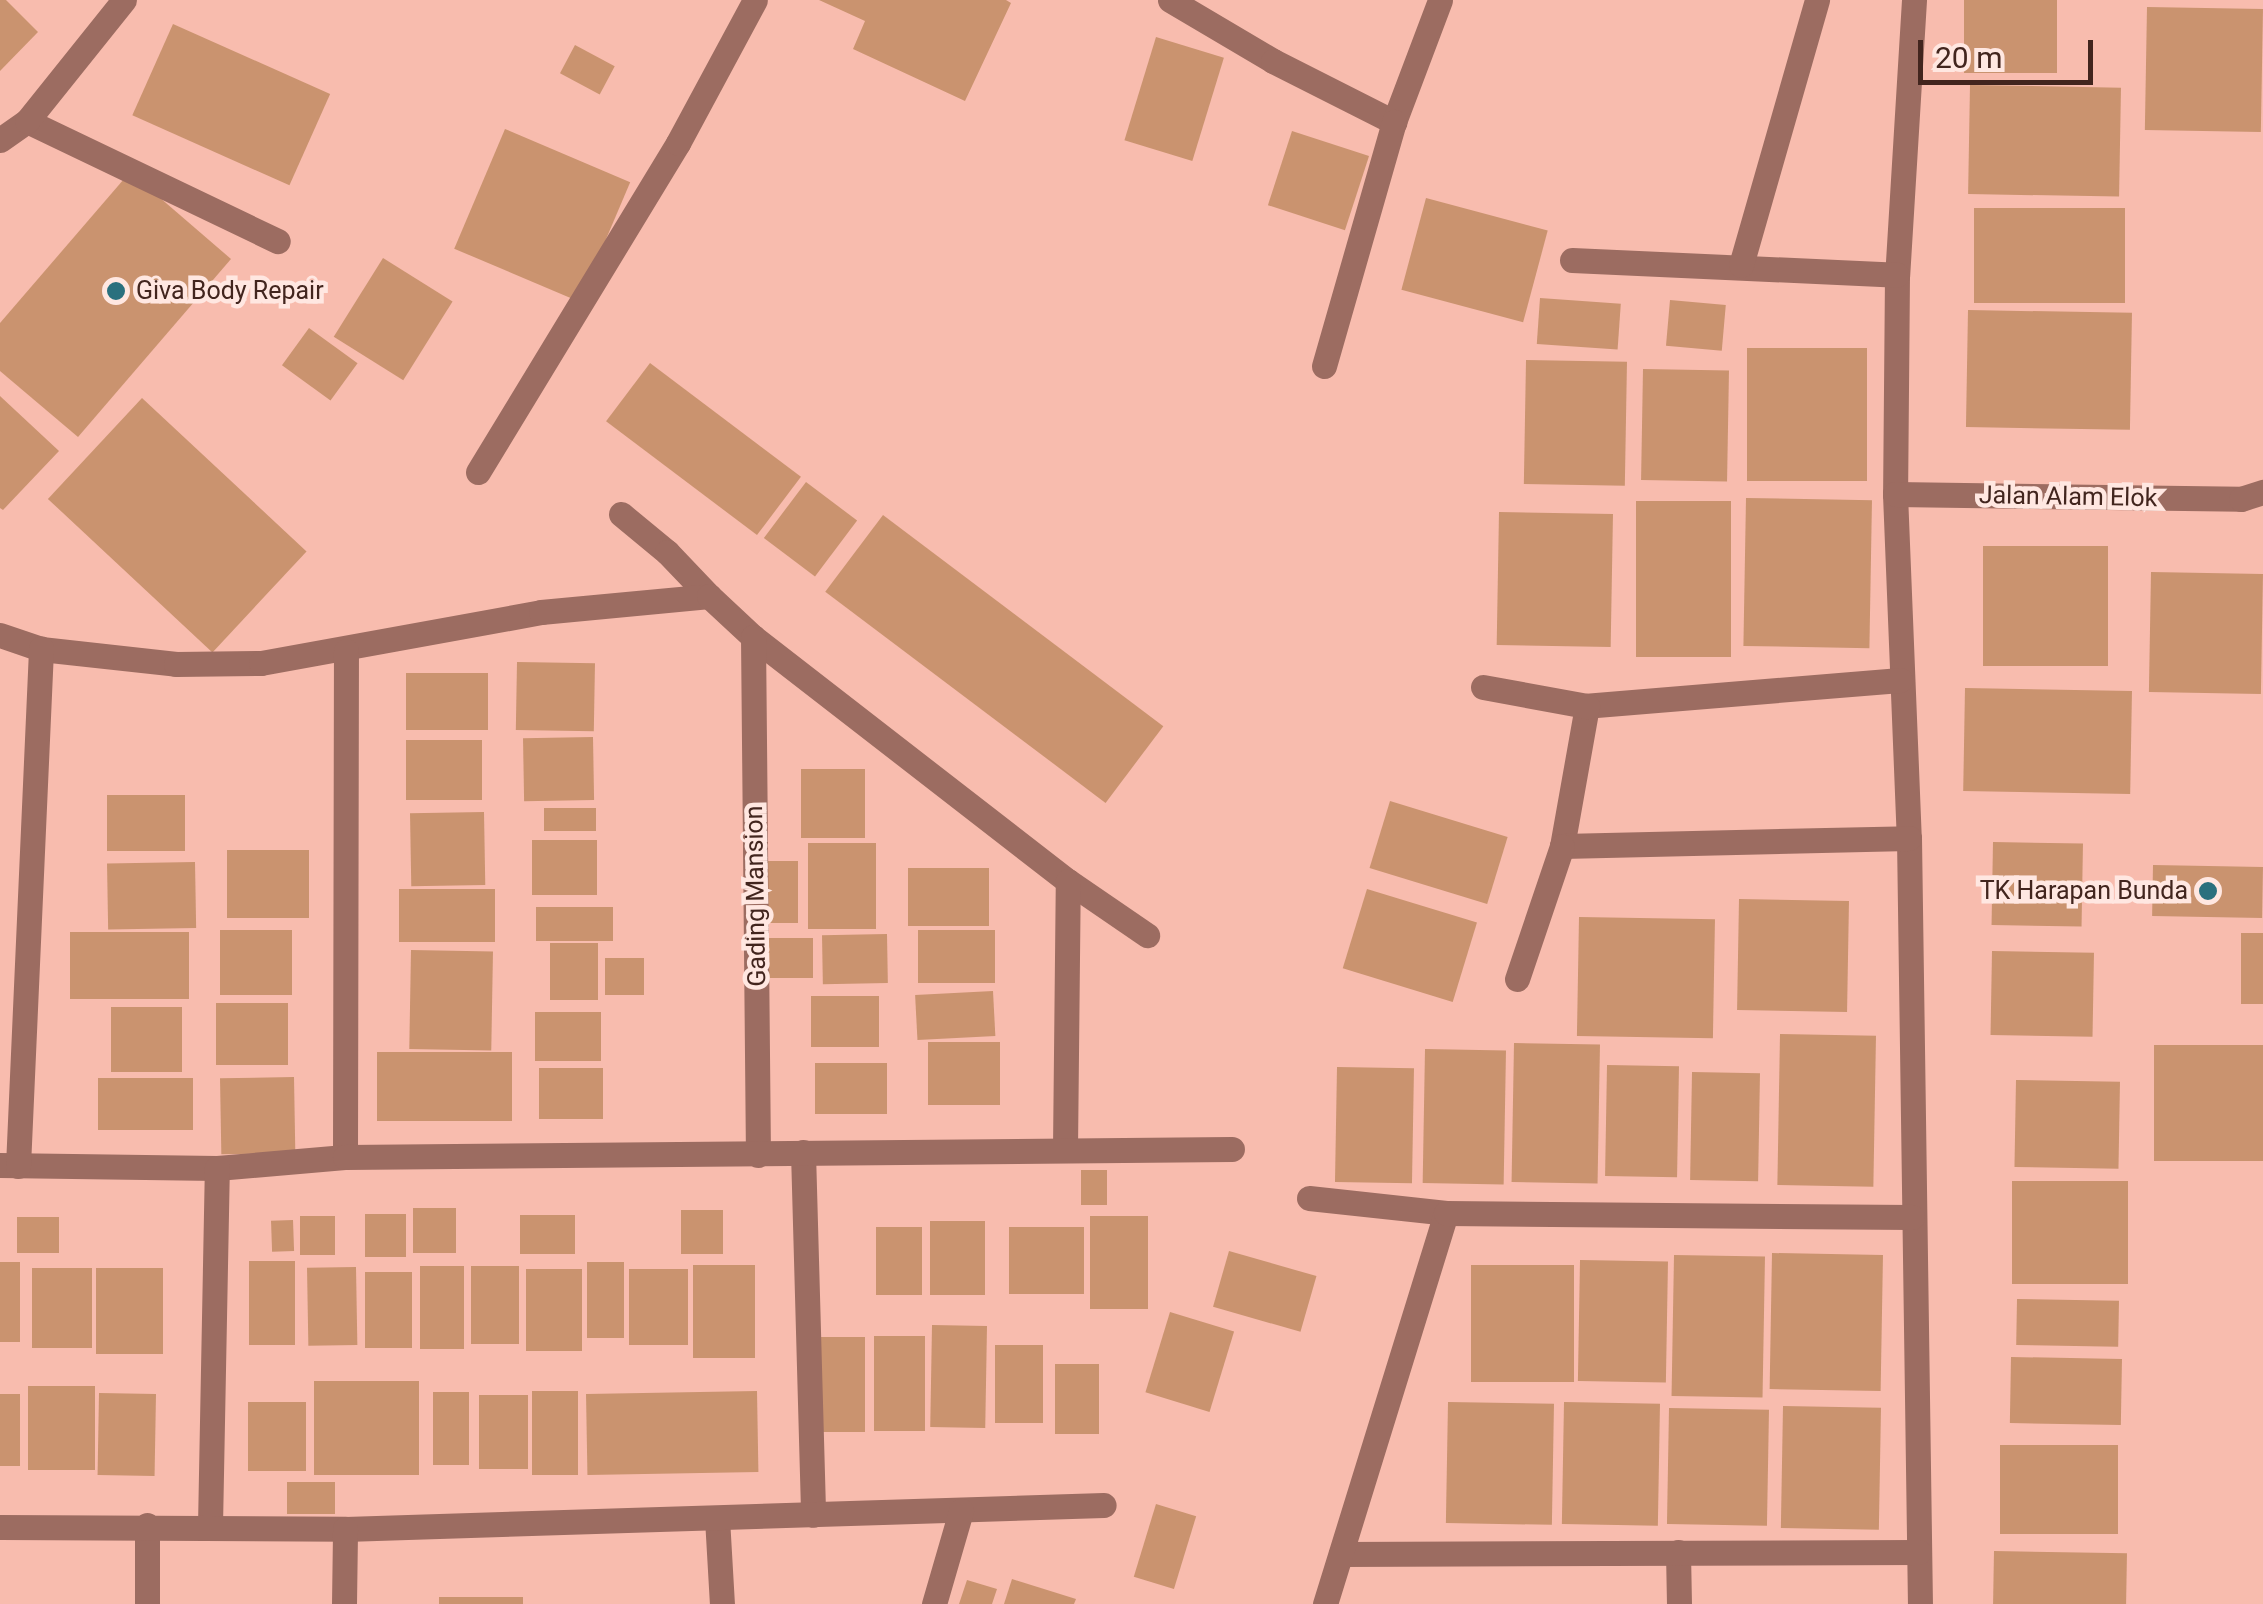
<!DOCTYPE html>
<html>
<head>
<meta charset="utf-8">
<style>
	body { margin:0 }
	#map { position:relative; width:2263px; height:1604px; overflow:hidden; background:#f8bcae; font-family:Roboto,sans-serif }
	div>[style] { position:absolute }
	.building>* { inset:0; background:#ca936f; transform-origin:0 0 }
	.minor>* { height:25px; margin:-12.5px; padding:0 12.5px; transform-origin:12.5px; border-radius:12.5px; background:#9c6c61 }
	.dots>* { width:28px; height:28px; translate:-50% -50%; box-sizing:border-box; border:5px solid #ffe7e1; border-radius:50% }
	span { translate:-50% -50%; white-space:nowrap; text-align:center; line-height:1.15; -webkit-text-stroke:9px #ffe7e1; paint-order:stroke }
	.poi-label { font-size:25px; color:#42251e }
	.left { translate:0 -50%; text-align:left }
	.right { translate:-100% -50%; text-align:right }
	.street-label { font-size:25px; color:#42251e }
	.scale { position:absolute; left:1918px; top:40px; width:175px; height:45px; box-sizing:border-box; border:5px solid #42251e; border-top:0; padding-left:12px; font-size:30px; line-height:35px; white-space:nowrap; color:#42251e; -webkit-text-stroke:8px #ffe7e1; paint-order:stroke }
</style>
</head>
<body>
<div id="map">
	<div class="building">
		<i style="clip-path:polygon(0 0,6px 0,38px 32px,0 71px)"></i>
		<i style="clip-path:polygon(819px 0,1006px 0,1011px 3px,965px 101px,853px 49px,865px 21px)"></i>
		<i style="left:1964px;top:0;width:93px;height:73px"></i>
		<i style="left:2147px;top:7px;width:116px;height:123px;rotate:1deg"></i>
		<i style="left:173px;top:24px;width:172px;height:100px;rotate:24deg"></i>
		<i style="left:1156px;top:37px;width:71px;height:108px;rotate:17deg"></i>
		<i style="left:575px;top:45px;width:45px;height:32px;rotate:28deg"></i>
		<i style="left:1970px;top:85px;width:151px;height:109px;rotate:1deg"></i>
		<i style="left:505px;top:129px;width:136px;height:130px;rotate:23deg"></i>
		<i style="left:1292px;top:131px;width:81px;height:78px;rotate:18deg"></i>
		<i style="clip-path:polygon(130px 172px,231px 259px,78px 437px,0 371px,0 323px)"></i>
		<i style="left:1426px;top:198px;width:126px;height:95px;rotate:15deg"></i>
		<i style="left:1974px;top:208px;width:151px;height:95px"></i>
		<i style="left:383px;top:258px;width:82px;height:93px;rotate:32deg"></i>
		<i style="left:1540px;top:298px;width:81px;height:46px;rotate:4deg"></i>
		<i style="left:1670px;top:300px;width:56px;height:46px;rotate:5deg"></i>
		<i style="left:1968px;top:310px;width:164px;height:117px;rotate:1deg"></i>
		<i style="left:309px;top:328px;width:60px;height:46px;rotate:36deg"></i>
		<i style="left:1747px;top:348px;width:120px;height:133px"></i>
		<i style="left:1526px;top:360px;width:101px;height:124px;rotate:1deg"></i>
		<i style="left:650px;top:363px;width:189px;height:73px;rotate:37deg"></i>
		<i style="left:1643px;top:369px;width:86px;height:111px;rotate:1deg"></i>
		<i style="clip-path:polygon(0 396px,59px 451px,3px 510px,0 508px)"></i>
		<i style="left:142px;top:398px;width:225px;height:138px;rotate:43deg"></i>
		<i style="left:806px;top:482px;width:64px;height:70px;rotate:37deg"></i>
		<i style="left:1746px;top:498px;width:126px;height:148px;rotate:1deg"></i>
		<i style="left:1636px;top:501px;width:95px;height:156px"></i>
		<i style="left:1499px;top:512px;width:114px;height:133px;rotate:1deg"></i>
		<i style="left:883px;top:515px;width:351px;height:96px;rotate:37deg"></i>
		<i style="left:1983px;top:546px;width:125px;height:120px"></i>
		<i style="left:2151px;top:572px;width:112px;height:120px;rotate:1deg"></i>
		<i style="left:517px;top:662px;width:78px;height:68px;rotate:1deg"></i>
		<i style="left:488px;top:673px;width:57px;height:82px;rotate:90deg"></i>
		<i style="left:1965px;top:688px;width:167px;height:103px;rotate:1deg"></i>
		<i style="left:593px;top:737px;width:63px;height:70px;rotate:89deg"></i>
		<i style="left:406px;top:740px;width:76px;height:60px"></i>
		<i style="left:865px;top:769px;width:69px;height:64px;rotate:90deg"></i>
		<i style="left:107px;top:795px;width:78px;height:56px"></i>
		<i style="left:1390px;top:801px;width:123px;height:70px;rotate:17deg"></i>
		<i style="left:544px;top:808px;width:52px;height:23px"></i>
		<i style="left:484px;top:812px;width:73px;height:74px;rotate:89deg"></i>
		<i style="left:532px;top:840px;width:65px;height:55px"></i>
		<i style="left:1993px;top:842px;width:90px;height:83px;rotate:1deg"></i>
		<i style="left:808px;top:843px;width:68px;height:86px"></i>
		<i style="left:309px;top:850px;width:68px;height:82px;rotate:90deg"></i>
		<i style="left:768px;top:861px;width:30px;height:62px"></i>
		<i style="left:195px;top:862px;width:66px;height:88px;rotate:89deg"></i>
		<i style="left:2153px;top:865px;width:110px;height:51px;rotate:1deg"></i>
		<i style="left:908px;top:868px;width:81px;height:58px"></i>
		<i style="left:399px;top:889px;width:96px;height:53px"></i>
		<i style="left:1367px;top:889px;width:115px;height:83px;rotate:17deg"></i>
		<i style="left:1739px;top:899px;width:110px;height:111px;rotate:1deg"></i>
		<i style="left:536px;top:907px;width:77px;height:34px"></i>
		<i style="left:1579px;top:917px;width:136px;height:119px;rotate:1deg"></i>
		<i style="left:220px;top:930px;width:72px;height:65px"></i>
		<i style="left:918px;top:930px;width:77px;height:53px"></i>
		<i style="left:70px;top:932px;width:119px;height:67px"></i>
		<i style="left:2241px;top:933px;width:22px;height:71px"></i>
		<i style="left:887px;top:934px;width:49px;height:65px;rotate:89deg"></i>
		<i style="left:769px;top:938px;width:44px;height:40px"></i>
		<i style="left:550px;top:943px;width:48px;height:57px"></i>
		<i style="left:411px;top:950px;width:82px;height:99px;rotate:1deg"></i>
		<i style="left:1992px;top:951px;width:102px;height:84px;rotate:1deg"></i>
		<i style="left:644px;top:958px;width:37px;height:39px;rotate:90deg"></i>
		<i style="left:993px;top:991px;width:45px;height:78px;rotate:87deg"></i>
		<i style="left:811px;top:996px;width:68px;height:51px"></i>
		<i style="left:216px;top:1003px;width:72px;height:62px"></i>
		<i style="left:182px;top:1007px;width:65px;height:71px;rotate:90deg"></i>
		<i style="left:535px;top:1012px;width:66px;height:49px"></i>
		<i style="left:1780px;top:1034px;width:96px;height:151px;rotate:1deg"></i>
		<i style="left:928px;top:1042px;width:72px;height:63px"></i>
		<i style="left:1514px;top:1043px;width:86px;height:139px;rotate:1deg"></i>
		<i style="left:2154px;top:1045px;width:109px;height:116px"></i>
		<i style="left:1425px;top:1049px;width:81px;height:134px;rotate:1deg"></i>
		<i style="left:377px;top:1052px;width:135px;height:69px"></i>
		<i style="left:815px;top:1063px;width:72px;height:51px"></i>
		<i style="left:1607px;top:1065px;width:72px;height:111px;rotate:1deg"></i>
		<i style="left:1337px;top:1067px;width:77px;height:115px;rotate:1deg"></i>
		<i style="left:539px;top:1068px;width:64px;height:51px"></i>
		<i style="left:1692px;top:1072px;width:68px;height:108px;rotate:1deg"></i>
		<i style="left:294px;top:1077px;width:76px;height:74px;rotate:89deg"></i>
		<i style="left:98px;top:1078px;width:95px;height:52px"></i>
		<i style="left:2016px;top:1080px;width:104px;height:87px;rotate:1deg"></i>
		<i style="left:1081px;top:1170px;width:26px;height:35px"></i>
		<i style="left:2012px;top:1181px;width:116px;height:103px"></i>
		<i style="left:413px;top:1208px;width:43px;height:45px"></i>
		<i style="left:681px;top:1210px;width:42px;height:44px"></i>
		<i style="left:365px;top:1214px;width:41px;height:43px"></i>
		<i style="left:520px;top:1215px;width:55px;height:39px"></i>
		<i style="left:300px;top:1216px;width:35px;height:39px"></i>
		<i style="left:1148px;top:1216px;width:93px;height:58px;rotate:90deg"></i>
		<i style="left:17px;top:1217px;width:42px;height:36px"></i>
		<i style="left:293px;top:1220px;width:31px;height:22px;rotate:88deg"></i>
		<i style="left:930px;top:1221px;width:55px;height:74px"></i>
		<i style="left:876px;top:1227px;width:46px;height:68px"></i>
		<i style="left:1084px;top:1227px;width:67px;height:75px;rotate:90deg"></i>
		<i style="left:1229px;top:1251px;width:91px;height:58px;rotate:16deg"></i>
		<i style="left:1772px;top:1253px;width:111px;height:136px;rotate:1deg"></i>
		<i style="left:1674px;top:1255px;width:91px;height:141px;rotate:1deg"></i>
		<i style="left:1580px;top:1260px;width:88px;height:121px;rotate:1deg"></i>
		<i style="left:249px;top:1261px;width:46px;height:84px"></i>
		<i style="left:0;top:1262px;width:20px;height:80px"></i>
		<i style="left:587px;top:1262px;width:37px;height:76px"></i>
		<i style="left:755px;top:1265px;width:93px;height:62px;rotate:90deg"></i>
		<i style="left:1471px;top:1265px;width:103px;height:117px"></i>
		<i style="left:420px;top:1266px;width:44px;height:83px"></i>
		<i style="left:471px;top:1266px;width:48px;height:78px"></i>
		<i style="left:356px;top:1267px;width:78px;height:49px;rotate:89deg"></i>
		<i style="left:92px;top:1268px;width:80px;height:60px;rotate:90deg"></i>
		<i style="left:96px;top:1268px;width:67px;height:86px"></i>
		<i style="left:526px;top:1269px;width:56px;height:82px"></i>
		<i style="left:629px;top:1269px;width:59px;height:76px"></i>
		<i style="left:365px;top:1272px;width:47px;height:76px"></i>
		<i style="left:2017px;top:1299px;width:102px;height:46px;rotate:1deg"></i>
		<i style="left:1170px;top:1312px;width:67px;height:84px;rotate:17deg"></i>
		<i style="left:987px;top:1326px;width:102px;height:55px;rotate:91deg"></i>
		<i style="left:874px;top:1336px;width:51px;height:95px"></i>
		<i style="left:817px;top:1337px;width:48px;height:95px"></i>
		<i style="left:995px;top:1345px;width:48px;height:78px"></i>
		<i style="left:2011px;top:1357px;width:111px;height:66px;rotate:1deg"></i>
		<i style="left:1099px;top:1364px;width:70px;height:44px;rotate:90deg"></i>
		<i style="left:419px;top:1381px;width:94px;height:105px;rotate:90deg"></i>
		<i style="left:95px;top:1386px;width:84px;height:67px;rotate:90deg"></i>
		<i style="left:532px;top:1391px;width:46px;height:84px"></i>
		<i style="left:757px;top:1391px;width:81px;height:171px;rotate:89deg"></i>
		<i style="left:433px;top:1392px;width:36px;height:73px"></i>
		<i style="left:99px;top:1393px;width:57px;height:82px;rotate:1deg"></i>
		<i style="left:0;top:1394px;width:20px;height:72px"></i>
		<i style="left:479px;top:1395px;width:49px;height:74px"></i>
		<i style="left:248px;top:1402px;width:58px;height:69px"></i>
		<i style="left:1448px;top:1402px;width:106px;height:121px;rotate:1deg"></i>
		<i style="left:1564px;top:1402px;width:96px;height:122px;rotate:1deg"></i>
		<i style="left:1783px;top:1406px;width:98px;height:122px;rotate:1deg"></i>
		<i style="left:1669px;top:1408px;width:100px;height:116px;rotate:1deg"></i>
		<i style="left:2000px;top:1445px;width:118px;height:89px"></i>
		<i style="left:287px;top:1482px;width:48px;height:32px"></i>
		<i style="left:1156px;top:1504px;width:42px;height:76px;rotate:17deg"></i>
		<i style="left:1994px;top:1551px;width:133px;height:53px;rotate:1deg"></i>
		<i style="clip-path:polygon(1012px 1579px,1076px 1599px,1074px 1604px,1004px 1604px)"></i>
		<i style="clip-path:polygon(967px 1580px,997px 1589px,992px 1604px,959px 1604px)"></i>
		<i style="left:439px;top:1597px;width:84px;height:7px"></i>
	</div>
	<div class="minor">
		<i style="left:1170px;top:0;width:120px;rotate:30.6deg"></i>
		<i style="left:1273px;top:61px;width:136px;rotate:26.8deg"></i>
		<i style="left:1394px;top:122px;width:130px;rotate:-69.3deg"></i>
		<i style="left:1914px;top:0;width:276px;rotate:93.5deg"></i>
		<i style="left:1897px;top:275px;width:219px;rotate:90.5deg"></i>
		<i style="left:1895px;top:494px;width:344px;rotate:87.7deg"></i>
		<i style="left:1909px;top:838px;width:766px;rotate:89.18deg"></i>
		<i style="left:27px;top:121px;width:278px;rotate:25.6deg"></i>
		<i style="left:0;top:140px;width:33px;rotate:-35deg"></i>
		<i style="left:27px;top:121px;width:155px;rotate:-51.3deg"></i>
		<i style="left:1572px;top:260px;width:325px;rotate:2.6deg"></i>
		<i style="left:1741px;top:265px;width:276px;rotate:-74deg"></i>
		<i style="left:1324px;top:366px;width:254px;rotate:-74deg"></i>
		<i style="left:478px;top:472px;width:385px;rotate:-58.7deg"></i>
		<i style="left:678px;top:143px;width:162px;rotate:-61.7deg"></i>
		<i style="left:1895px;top:494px;width:346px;rotate:0.8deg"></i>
		<i style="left:2241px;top:499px;width:23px;rotate:-18deg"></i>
		<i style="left:621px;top:514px;width:60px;rotate:39.6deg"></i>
		<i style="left:667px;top:552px;width:61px;rotate:46.3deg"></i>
		<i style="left:0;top:635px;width:43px;rotate:18.9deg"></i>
		<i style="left:41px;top:649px;width:136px;rotate:6.3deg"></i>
		<i style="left:176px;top:664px;width:85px;rotate:-0.7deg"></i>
		<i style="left:261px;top:663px;width:285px;rotate:-10.3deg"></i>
		<i style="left:541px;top:612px;width:169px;rotate:-5.4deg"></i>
		<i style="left:709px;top:596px;width:60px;rotate:43deg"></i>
		<i style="left:753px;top:637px;width:398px;rotate:37.8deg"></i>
		<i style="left:1068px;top:881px;width:96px;rotate:34.4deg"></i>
		<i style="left:753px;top:637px;width:518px;rotate:89.45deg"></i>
		<i style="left:1900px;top:680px;width:314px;rotate:175.3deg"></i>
		<i style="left:1587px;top:706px;width:142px;rotate:100.1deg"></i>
		<i style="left:1562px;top:846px;width:347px;rotate:-1.3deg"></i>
		<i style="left:1483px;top:687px;width:106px;rotate:10.4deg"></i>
		<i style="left:1517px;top:979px;width:140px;rotate:-71.3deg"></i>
		<i style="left:1065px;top:1149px;width:268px;rotate:-89.4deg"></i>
		<i style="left:803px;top:1152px;width:363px;rotate:88.4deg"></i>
		<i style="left:345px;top:1157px;width:506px;rotate:-89.89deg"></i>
		<i style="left:0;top:1165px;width:217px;rotate:0.8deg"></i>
		<i style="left:217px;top:1168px;width:128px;rotate:-4.9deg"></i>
		<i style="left:345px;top:1157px;width:887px;rotate:-0.52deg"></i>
		<i style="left:18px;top:1166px;width:518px;rotate:-87.45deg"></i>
		<i style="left:1309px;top:1198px;width:138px;rotate:6.2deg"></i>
		<i style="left:717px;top:1518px;width:86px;rotate:86.7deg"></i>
		<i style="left:147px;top:1525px;width:79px;rotate:90deg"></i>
		<i style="left:210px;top:1526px;width:358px;rotate:-88.9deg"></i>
		<i style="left:0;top:1527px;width:345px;rotate:0.3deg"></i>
		<i style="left:345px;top:1529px;width:759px;rotate:-1.81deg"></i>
		<i style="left:1678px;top:1552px;width:52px;rotate:88.9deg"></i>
		<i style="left:1341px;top:1554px;width:578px;rotate:-0.2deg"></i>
		<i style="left:344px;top:1604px;width:75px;rotate:-89.2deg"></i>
		<i style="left:934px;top:1604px;width:97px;rotate:-73.8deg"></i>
		<i style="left:1325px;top:1604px;width:409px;rotate:-72.8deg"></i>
		<i style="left:1446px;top:1213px;width:466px;rotate:0.5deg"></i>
	</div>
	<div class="dots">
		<i style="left:116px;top:291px;background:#2a707e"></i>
		<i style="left:2208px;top:891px;background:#2a707e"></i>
	</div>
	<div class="poi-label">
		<span class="left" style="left:136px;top:291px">Giva Body Repair</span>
		<span class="right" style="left:2188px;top:891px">TK Harapan Bunda</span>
	</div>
	<div class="street-label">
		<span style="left:2068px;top:497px;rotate:1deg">Jalan Alam Elok</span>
		<span style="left:756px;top:896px;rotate:-91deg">Gading Mansion</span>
	</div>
	<div class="scale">20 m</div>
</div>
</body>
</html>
